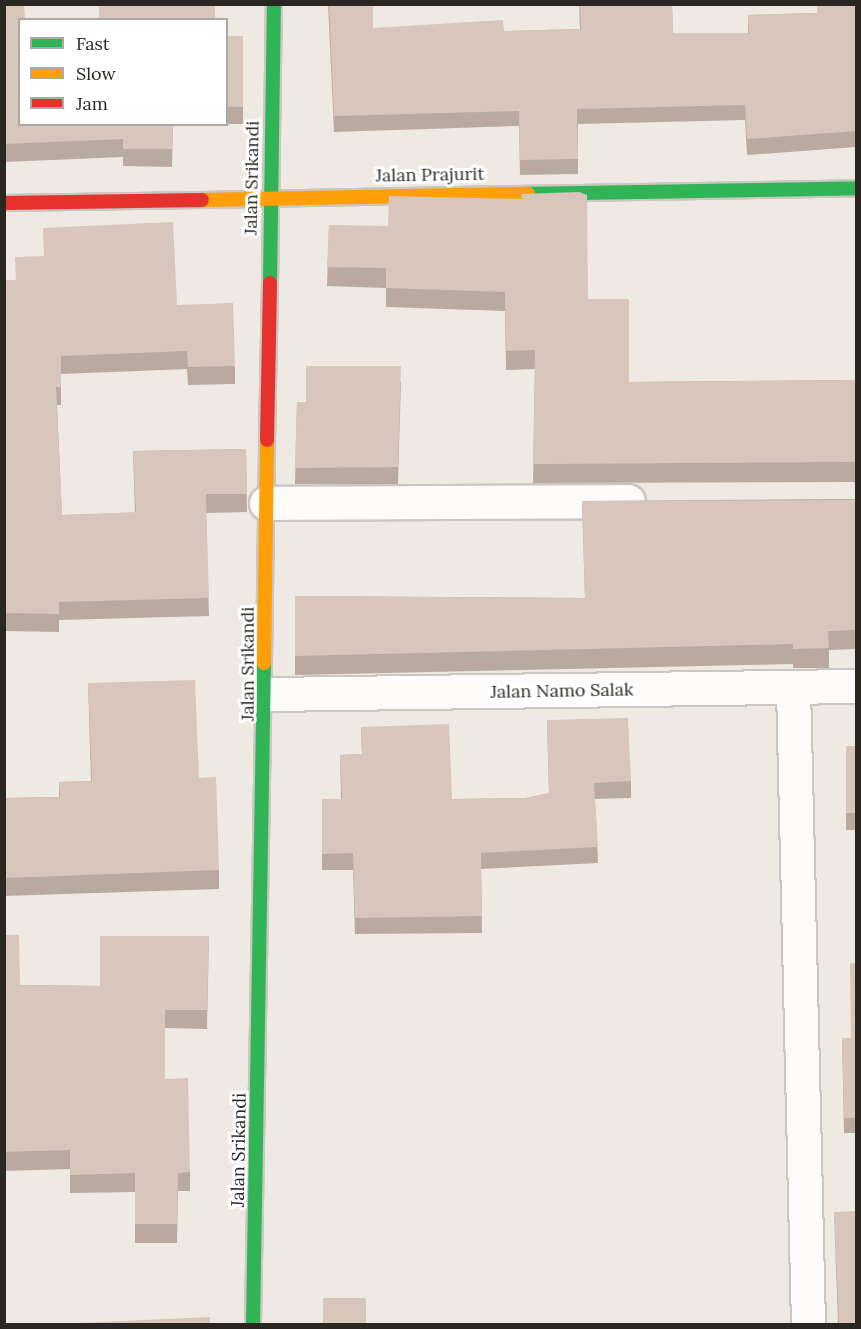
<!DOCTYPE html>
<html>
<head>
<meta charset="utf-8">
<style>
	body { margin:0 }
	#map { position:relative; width:861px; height:1329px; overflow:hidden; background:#efe9e4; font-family:Lora,serif }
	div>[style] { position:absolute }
	.roads { filter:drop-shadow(2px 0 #cac6c2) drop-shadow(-2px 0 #cac6c2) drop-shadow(0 2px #cac6c2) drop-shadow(0 -2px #cac6c2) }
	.street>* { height:33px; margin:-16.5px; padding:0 16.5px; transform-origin:16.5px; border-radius:16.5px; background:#fdfcfb }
	.fast>* { height:14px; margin:-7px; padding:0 7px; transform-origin:7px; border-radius:7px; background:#30b455 }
	.slow>* { height:14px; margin:-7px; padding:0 7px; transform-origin:7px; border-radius:7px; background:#ff9f0a }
	.jam>* { height:14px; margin:-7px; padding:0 7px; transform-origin:7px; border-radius:7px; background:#e5322d }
	.wall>* { inset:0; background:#baa9a1; transform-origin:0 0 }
	.building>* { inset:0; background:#d8c5bb; transform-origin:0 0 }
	span { translate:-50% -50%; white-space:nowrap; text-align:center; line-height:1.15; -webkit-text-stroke:6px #fff; paint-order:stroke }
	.street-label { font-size:18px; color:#2a2723 }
	.frame { position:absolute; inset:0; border:6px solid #2a2723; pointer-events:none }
	.legend { position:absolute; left:18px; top:18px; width:210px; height:108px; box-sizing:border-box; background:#fff; border:2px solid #aaa9a7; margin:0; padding:8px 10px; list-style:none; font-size:18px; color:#2a2723 }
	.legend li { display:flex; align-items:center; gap:12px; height:30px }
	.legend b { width:30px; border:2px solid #aaa9a7 }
</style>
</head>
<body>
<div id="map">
	<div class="roads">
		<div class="street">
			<i style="left:266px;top:503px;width:362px;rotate:-0.3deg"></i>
			<i style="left:793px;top:688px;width:636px;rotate:88.65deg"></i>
			<i style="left:267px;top:694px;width:589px;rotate:-0.78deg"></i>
		</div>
		<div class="fast">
			<i style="left:528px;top:194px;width:328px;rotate:-1deg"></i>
			<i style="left:270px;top:283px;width:279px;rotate:-89.2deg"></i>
			<i style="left:253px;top:1324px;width:661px;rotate:-89.05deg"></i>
		</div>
		<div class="slow">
			<i style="left:202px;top:200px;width:326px;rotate:-1.1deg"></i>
			<i style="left:264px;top:663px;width:223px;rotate:-89.2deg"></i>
		</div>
		<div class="jam">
			<i style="left:4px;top:203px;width:198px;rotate:-0.9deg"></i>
			<i style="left:267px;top:440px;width:157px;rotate:-88.9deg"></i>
		</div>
	</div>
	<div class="wall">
		<i style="clip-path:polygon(4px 4px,20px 124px,173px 124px,172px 167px,123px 166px,123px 157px,4px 162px)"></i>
		<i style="clip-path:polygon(328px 4px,373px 4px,373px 28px,504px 31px,580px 29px,579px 4px,672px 4px,673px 33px,748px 33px,748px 15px,817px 13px,856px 4px,856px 147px,747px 155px,745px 120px,578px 124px,578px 174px,520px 175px,519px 126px,334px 132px)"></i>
		<i style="left:226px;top:36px;width:17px;height:88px"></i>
		<i style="clip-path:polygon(329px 225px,588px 299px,629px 382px,856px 380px,856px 482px,533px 483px,535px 369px,506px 370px,505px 311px,386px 307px,386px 288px,327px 286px)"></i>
		<i style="clip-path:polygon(4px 280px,15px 280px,177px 305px,235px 366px,235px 384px,188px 385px,187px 369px,61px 374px,61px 405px,57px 405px,62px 515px,135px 513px,133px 451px,246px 449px,247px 512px,206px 513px,209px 616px,59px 620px,59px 632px,4px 631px)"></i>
		<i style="clip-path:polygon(401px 382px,398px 484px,295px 484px,297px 402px,306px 402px)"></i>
		<i style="clip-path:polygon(856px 499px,856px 649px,829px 650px,829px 668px,793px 668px,793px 664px,295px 675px,295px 596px,585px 598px,582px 501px)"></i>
		<i style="clip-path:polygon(88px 683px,199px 778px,219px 870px,219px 889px,4px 896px,4px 798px,59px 797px,59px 782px,91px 781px)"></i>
		<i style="clip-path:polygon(547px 720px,631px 781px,631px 798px,595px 799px,598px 863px,481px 869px,482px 933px,355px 934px,353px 870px,322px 870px,322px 799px,341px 799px,340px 755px,362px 754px,361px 727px,452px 799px,526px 798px,549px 793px)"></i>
		<i style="left:846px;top:746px;width:10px;height:84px"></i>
		<i style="clip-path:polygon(4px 935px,20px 985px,100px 986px,209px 936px,207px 1029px,165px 1028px,165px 1079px,190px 1172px,190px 1191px,178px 1191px,177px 1243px,135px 1243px,135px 1192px,70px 1193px,70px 1169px,4px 1171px)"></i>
		<i style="clip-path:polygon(856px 963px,856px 1133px,844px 1133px,842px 1038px,851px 1038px)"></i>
		<i style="clip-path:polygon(834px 1212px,856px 1324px,838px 1324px)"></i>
	</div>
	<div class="building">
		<i style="clip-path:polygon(4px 4px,24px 4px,25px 20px,20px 20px,20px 124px,173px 124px,172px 149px,123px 149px,123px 139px,4px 144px)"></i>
		<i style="left:99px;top:4px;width:116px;height:16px"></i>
		<i style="clip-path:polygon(329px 4px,373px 4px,373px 28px,503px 20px,504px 31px,581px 29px,580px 4px,672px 4px,673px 33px,749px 33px,748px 15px,817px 13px,817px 4px,856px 4px,856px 131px,747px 139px,745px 105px,577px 109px,578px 159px,520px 160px,519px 111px,334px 116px)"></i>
		<i style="left:226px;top:36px;width:17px;height:71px"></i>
		<i style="clip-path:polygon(579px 192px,587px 195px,588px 299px,629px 299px,629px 382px,856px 380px,856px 462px,533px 464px,535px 350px,506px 351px,505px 292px,386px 288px,386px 268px,327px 267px,329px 225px,388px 226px,389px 196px,522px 199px,521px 194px)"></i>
		<i style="clip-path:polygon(173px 222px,177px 305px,233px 303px,235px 366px,188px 367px,187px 351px,61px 356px,61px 387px,56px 387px,62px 515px,136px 512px,133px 451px,246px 449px,247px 494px,206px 494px,209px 598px,59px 602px,59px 614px,4px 613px,4px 280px,16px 280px,15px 257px,44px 256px,43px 228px)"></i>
		<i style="clip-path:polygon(306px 366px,401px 366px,398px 467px,295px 468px,297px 402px,306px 402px)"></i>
		<i style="clip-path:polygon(856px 500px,856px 630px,828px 631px,829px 648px,793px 649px,793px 644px,295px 656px,295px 596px,585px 598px,582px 501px)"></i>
		<i style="clip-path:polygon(195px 680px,199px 778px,216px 777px,219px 870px,4px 878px,4px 798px,60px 797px,59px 782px,92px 781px,88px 683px)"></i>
		<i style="clip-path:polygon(628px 718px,631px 781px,594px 783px,598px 847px,481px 853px,482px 916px,355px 918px,353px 853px,322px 854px,322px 799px,342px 799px,340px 755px,362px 754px,361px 727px,449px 724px,452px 799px,526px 798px,549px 793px,547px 720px)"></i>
		<i style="left:846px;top:746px;width:10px;height:67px"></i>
		<i style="clip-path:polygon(4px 935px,19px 935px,20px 985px,100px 986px,100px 936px,209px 936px,207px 1010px,165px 1010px,165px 1079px,188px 1078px,190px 1172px,178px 1173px,177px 1224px,135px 1224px,135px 1173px,70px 1175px,70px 1150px,4px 1152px)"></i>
		<i style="clip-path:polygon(850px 963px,856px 963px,856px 1118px,844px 1118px,842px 1038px,851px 1038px)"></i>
		<i style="clip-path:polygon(856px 1211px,856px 1324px,839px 1324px,834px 1212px)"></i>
		<i style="left:366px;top:1298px;width:26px;height:43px;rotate:90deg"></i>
		<i style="clip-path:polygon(210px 1317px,210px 1324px,55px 1324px)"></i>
	</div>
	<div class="street-label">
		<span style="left:430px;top:175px;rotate:-1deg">Jalan Prajurit</span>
		<span style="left:252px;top:178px;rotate:-89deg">Jalan Srikandi</span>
		<span style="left:248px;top:664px;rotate:-90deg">Jalan Srikandi</span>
		<span style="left:562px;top:691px;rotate:-1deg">Jalan Namo Salak</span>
		<span style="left:239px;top:1150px;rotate:-89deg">Jalan Srikandi</span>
	</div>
	<div class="frame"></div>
	<ul class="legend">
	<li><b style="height:8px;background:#30b455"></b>Fast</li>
	<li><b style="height:8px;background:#ff9f0a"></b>Slow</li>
	<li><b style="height:8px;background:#e5322d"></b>Jam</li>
	</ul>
</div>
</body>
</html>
